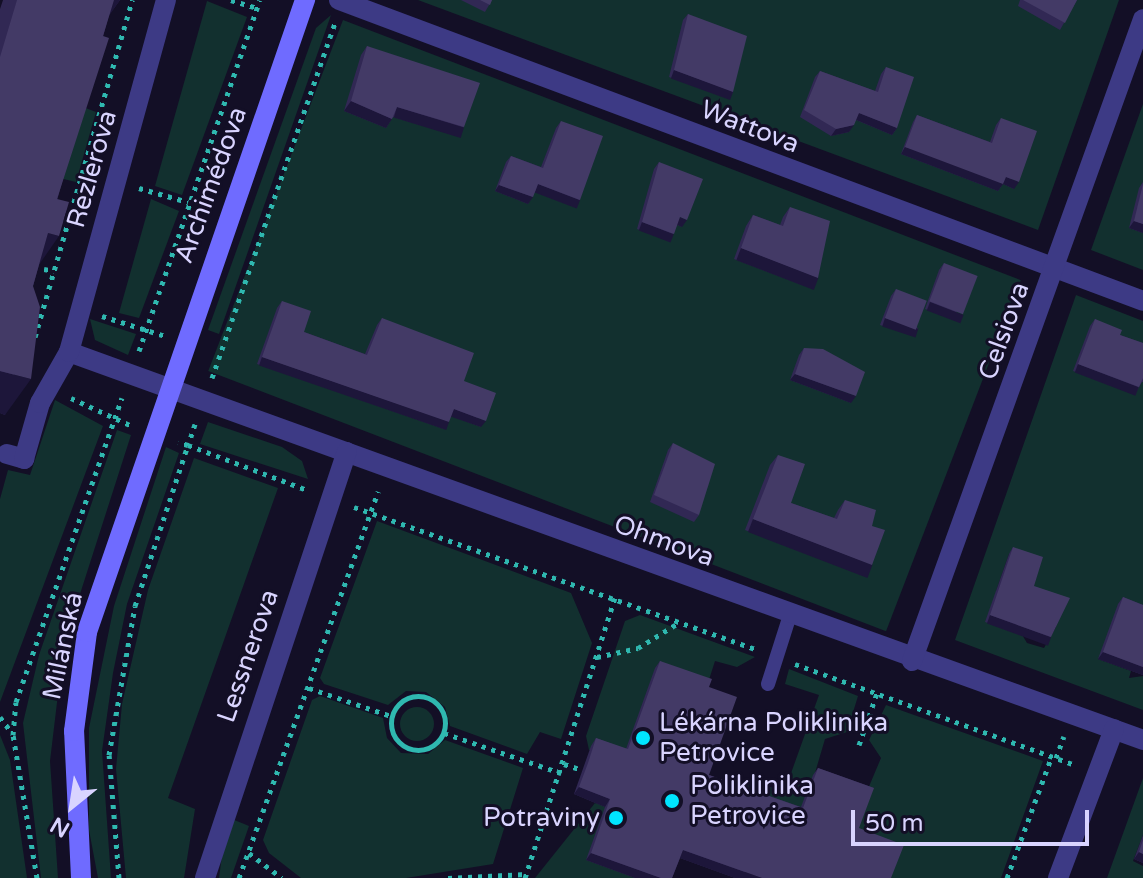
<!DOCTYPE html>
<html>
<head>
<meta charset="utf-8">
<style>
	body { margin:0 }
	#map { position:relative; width:1143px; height:878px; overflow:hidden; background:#130f26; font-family:"Varela Round",sans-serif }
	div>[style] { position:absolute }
	.green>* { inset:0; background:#12302f; transform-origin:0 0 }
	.round { border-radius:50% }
	.path>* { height:5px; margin-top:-2.5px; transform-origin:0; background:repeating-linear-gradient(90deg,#2fb8b0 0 4px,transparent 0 10px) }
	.path>.ring { margin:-2.5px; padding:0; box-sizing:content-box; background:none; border:5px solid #2fb8b0; border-radius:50% }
	.lane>* { height:14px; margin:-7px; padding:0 7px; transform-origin:7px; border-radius:7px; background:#3d3a85 }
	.street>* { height:20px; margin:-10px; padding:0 10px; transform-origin:10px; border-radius:10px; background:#3d3a85 }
	.secondary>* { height:20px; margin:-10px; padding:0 10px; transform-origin:10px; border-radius:10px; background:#6f6bff }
	.wall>* { inset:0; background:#312854 }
	.shaded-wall>* { inset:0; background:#1d163a; transform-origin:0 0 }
	.building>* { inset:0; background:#433a66; transform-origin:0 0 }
	.dots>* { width:22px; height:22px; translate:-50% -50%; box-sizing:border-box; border:4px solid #130f26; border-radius:50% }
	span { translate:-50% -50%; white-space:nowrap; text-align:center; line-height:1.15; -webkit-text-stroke:6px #130f26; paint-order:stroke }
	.street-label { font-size:26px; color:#d9d4ff }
	.poi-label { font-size:26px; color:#d9d4ff }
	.left { translate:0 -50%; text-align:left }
	.right { translate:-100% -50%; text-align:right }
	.north { position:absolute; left:32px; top:766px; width:80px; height:80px; -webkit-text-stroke:6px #130f26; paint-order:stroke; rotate:210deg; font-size:22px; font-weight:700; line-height:32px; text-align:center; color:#d9d4ff }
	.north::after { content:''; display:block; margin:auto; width:28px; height:36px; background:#d9d4ff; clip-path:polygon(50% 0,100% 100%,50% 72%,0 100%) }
	.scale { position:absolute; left:851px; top:810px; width:238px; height:36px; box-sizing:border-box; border:4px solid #d9d4ff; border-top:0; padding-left:10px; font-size:24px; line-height:28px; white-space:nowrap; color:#d9d4ff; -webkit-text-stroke:6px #130f26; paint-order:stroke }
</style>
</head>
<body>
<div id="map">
	<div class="green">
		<i style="clip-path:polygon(418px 0,1119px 0,1038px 230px)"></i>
		<i style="clip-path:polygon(207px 1px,247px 17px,182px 195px,155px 186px)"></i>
		<i style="clip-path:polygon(331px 15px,219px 334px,208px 330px,316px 28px)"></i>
		<i style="left:343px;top:20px;width:726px;height:376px;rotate:21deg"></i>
		<i style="clip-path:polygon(70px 102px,96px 112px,76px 182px,55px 177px)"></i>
		<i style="clip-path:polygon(1143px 104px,1143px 270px,1091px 250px)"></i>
		<i style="clip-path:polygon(151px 199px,179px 211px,139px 318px,119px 313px)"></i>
		<i style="clip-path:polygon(evenodd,1076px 295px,1143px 321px,1143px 614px,1098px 659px,1131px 671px,1129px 678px,1143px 676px,1143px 710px,955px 640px,1076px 295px,1009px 554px,1056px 627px,1044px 648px,1027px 643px,996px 591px,1009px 554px)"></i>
		<i style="clip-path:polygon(90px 319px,136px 334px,128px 355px,95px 340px)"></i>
		<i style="clip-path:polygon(55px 400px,103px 426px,0 702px,0 499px,8px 470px,30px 475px)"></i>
		<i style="clip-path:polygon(208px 422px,282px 447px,302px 461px,308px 479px,200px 444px)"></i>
		<i style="clip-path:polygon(117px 430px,131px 435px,64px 644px,50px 761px,58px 878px,41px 878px,23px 723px,39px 655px)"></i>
		<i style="clip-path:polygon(166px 447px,179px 453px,127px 604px,113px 673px,102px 751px,111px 878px,98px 878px,89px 830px,89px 728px,114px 606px)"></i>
		<i style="clip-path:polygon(194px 458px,278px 488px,168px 798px,195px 809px,184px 878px,126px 878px,116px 769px,122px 704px,148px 590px)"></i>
		<i style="clip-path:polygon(377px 521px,571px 593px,592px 643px,561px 739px,540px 732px,527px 754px,450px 726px,445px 707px,426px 692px,406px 691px,388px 705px,324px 684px,320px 678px)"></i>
		<i style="clip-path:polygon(640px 615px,755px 657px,737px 667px,715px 661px,707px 686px,623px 757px,589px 750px,586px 736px,625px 621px)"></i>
		<i style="clip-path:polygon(789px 669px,858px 696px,847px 732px,825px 739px,802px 817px,731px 792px,736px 780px,785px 790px,819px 695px,785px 684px)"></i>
		<i style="clip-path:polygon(320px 696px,383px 718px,387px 738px,401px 753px,428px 754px,445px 740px,523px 768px,493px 864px,406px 878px,301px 878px,269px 853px,263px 840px,312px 700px)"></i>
		<i style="clip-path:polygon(886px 705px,1043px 761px,1001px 878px,889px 878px,849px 834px,881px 758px,869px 740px)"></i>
		<i class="round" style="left:400px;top:707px;width:34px;height:34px"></i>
		<i style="clip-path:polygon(0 735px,10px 760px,27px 878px,0 878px)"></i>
		<i style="clip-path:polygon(1143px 778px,1143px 835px,1133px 861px,1143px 866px,1143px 878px,1107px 878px)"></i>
		<i style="clip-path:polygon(595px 803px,605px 806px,635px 878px,535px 878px)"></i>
		<i style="clip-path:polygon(227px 817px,249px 826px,231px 878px,219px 878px)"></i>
	</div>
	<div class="path">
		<i style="left:231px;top:0;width:27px;rotate:17deg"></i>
		<i style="left:139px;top:188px;width:51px;rotate:15.9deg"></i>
		<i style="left:44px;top:269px;width:10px;rotate:11deg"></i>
		<i style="left:102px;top:316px;width:66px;rotate:17.6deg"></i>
		<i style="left:35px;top:337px;width:351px;rotate:-73.9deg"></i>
		<i style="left:139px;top:351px;width:371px;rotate:-71deg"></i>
		<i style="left:212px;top:378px;width:377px;rotate:-70.9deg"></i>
		<i style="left:71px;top:398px;width:69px;rotate:24.7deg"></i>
		<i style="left:195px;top:424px;width:22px;rotate:108deg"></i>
		<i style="left:188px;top:445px;width:127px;rotate:20.7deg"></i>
		<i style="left:354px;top:507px;width:426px;rotate:19.5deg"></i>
		<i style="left:597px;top:657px;width:42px;rotate:-12.4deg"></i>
		<i style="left:638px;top:648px;width:49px;rotate:-31.8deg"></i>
		<i style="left:795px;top:664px;width:299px;rotate:19.8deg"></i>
		<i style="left:309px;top:688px;width:87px;rotate:18.9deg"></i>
		<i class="ring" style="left:391px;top:696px;width:49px;height:49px"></i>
		<i style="left:0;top:717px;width:21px;rotate:53deg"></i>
		<i style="left:444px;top:733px;width:124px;rotate:18.9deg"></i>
		<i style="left:859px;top:745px;width:55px;rotate:-70.9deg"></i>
		<i style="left:1056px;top:758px;width:23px;rotate:-70deg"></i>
		<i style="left:564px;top:764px;width:19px;rotate:18deg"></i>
		<i style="left:249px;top:853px;width:41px;rotate:37.1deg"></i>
		<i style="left:37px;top:878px;width:145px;rotate:-99.5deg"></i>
		<i style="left:13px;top:735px;width:33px;rotate:-85deg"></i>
		<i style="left:16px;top:702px;width:322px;rotate:-70.8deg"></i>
		<i style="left:119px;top:878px;width:123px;rotate:-94.6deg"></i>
		<i style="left:109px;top:755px;width:151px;rotate:-80.1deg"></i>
		<i style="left:135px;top:606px;width:169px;rotate:-71.8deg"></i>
		<i style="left:188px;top:445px;width:10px;rotate:-163deg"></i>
		<i style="left:239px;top:878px;width:411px;rotate:-70.2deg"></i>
		<i style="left:448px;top:878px;width:78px;rotate:-2.9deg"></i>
		<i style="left:525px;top:878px;width:294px;rotate:-72.2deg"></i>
		<i style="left:1007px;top:878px;width:130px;rotate:-69.8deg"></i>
	</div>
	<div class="lane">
		<i style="left:768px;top:684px;width:72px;rotate:-72.3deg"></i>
	</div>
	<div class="street">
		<i style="left:339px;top:0;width:858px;rotate:20.52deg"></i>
		<i style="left:69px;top:352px;width:1142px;rotate:19.86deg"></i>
		<i style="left:7px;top:454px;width:18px;rotate:16deg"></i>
		<i style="left:24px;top:459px;width:58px;rotate:-74.1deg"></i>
		<i style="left:40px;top:403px;width:59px;rotate:-60.4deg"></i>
		<i style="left:69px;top:352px;width:365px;rotate:-74.6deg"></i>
		<i style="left:912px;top:661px;width:682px;rotate:-70.21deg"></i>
		<i style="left:205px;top:878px;width:449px;rotate:-71.6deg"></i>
		<i style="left:1058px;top:878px;width:159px;rotate:-69.4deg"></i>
	</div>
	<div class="secondary">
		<i style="left:81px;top:878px;width:147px;rotate:-92.7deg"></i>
		<i style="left:74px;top:731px;width:100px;rotate:-82.5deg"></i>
		<i style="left:87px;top:632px;width:669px;rotate:-70.97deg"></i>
	</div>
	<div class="wall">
		<i style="clip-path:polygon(3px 0,120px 0,109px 15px,33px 286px,5px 415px,0 413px,0 9px)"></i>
		<i style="clip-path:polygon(461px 0,492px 0,485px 12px)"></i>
		<i style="clip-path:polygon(1020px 0,1077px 0,1060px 30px,1018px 6px)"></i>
		<i style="clip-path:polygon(688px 14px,733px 92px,729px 99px,669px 77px,683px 20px)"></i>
		<i style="clip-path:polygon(367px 46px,464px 127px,457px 136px,393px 117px,386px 128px,344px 111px,361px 55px)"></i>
		<i style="clip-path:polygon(886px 67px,897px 128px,892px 135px,856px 120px,849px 132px,831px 136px,800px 117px,815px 77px,820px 71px,875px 91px,881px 74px)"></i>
		<i style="clip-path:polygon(917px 115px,990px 142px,996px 125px,1001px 118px,1014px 189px,1003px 184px,998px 191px,901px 154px,913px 122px)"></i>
		<i style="clip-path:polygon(561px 121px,580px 200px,575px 207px,535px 192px,528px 204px,495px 191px,506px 162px,511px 156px,541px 167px,556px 128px)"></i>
		<i style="clip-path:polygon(659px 162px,682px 227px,677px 225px,669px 241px,637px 229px,654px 169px)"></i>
		<i style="clip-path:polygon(1143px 182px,1143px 233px,1129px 228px,1139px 188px)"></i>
		<i style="clip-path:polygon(790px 207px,818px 278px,810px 288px,734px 259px,746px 226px,753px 215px,780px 225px,783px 217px)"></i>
		<i style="clip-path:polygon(944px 263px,959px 322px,925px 309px,939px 270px)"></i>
		<i style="clip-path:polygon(896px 289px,918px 329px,913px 336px,880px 325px,891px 296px)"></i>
		<i style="clip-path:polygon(282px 301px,304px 332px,365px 354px,377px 325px,382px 318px,464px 381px,481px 427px,451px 416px,444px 429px,257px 364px,277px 308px)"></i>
		<i style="clip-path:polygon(1095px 319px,1120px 335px,1143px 343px,1143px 382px,1142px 382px,1135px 394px,1073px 371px,1090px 326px)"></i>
		<i style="clip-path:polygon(804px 348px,851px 403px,790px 380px,799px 355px)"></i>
		<i style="clip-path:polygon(673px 443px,699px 515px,694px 522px,650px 502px,668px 450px)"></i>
		<i style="clip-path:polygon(778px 455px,791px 503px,834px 518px,838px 510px,845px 500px,864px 576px,745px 530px,770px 465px)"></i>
		<i style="clip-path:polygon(1013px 547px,1034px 586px,1051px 637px,1046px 644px,985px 622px,1009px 554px)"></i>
		<i style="clip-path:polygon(1123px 597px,1143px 605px,1143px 675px,1098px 659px,1118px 604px)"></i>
		<i style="clip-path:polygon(660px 661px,709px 687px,709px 775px,801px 807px,813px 775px,818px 768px,874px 788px,735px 878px,680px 858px,672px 878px,635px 878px,586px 860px,605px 807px,574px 794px,591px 746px,596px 738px,626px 749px,655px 668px)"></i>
		<i style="clip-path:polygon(1143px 835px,1143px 863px,1134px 859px)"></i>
	</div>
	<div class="shaded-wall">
		<i style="clip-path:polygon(107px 0,120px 0,104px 23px)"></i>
		<i style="left:674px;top:70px;width:63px;height:9px;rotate:20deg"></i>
		<i style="clip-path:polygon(351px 101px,392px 119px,386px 128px,344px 111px)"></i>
		<i style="left:397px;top:107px;width:70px;height:11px;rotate:17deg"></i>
		<i style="clip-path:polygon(859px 113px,897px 128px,892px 135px,854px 119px)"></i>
		<i style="clip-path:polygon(854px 125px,849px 132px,831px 136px,836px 129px)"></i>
		<i style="clip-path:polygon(905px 147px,1006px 177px,1019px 182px,1014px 189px,1003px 184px,998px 191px,901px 154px)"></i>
		<i style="left:538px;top:184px;width:45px;height:9px;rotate:21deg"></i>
		<i style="clip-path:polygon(499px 185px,533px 197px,528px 204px,495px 191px)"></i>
		<i style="clip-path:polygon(680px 217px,687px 220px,682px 227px,675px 224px)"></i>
		<i style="clip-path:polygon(1134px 221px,1143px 224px,1143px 233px,1129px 228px)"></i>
		<i style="left:642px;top:222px;width:34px;height:9px;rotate:21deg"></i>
		<i style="clip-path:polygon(48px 233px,59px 236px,34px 272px)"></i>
		<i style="left:741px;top:248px;width:83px;height:13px;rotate:21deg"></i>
		<i style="left:930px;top:302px;width:36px;height:9px;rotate:21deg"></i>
		<i style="left:885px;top:318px;width:35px;height:9px;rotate:18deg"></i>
		<i style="left:262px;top:357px;width:198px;height:9px;rotate:19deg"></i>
		<i style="left:1078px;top:364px;width:65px;height:9px;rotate:21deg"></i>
		<i style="clip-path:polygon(0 371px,31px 379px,5px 415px,0 413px)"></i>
		<i style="clip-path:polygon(795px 374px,856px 396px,851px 403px,790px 380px)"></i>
		<i style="clip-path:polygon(454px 409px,486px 421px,481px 427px,449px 416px)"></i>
		<i style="left:753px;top:519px;width:128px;height:14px;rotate:21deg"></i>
		<i style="left:990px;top:615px;width:65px;height:9px;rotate:20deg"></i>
		<i style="clip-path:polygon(1103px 652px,1143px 667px,1143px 675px,1098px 659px)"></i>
		<i style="clip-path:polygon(579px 787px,610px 799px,605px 807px,574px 794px)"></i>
		<i style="clip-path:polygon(683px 850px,762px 878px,735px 878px,677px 857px)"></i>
		<i style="clip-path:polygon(1139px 852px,1143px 854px,1143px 863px,1134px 859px)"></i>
		<i style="clip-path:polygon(591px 853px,661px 878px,635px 878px,586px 860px)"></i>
	</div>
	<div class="building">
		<i style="clip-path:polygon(17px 0,114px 0,103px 36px,109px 38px,57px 199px,69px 202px,59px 236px,48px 233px,33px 286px,40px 307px,31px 379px,0 371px,0 57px)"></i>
		<i style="clip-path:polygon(480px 0,492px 0,490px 5px)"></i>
		<i style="clip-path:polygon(1023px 0,1077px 0,1065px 23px)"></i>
		<i style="clip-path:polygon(688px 14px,747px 36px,733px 92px,674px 70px)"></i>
		<i style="clip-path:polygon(367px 46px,480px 83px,464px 127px,397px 107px,392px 119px,351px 101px)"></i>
		<i style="clip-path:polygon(886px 67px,914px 77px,897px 128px,859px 113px,854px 125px,836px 129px,804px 110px,820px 71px,878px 92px)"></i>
		<i style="clip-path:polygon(917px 115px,992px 143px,1001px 118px,1037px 131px,1019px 182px,1006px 177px,1003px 184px,905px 147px)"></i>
		<i style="clip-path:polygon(561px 121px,603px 136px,580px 200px,538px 184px,533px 197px,499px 185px,511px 156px,543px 168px)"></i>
		<i style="clip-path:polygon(659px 162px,703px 179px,687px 220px,680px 217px,674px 234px,642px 222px)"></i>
		<i style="clip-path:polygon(1143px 184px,1143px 224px,1134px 221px)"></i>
		<i style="clip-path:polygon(790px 207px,830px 221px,818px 278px,741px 248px,753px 215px,783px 226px)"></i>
		<i style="left:944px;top:263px;width:36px;height:41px;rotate:21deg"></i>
		<i style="left:896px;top:289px;width:33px;height:31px;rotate:21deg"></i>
		<i style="clip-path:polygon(282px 301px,311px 311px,304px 332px,367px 355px,382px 318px,474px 353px,464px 381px,496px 393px,486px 421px,454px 409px,449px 422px,262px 357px)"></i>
		<i style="clip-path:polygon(1095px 319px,1122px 330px,1120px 335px,1143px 343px,1143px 378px,1139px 387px,1078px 364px)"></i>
		<i style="clip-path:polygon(804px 348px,823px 349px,865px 372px,856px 396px,795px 374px)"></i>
		<i style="clip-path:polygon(673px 443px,715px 464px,699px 515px,654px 495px)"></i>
		<i style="clip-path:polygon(778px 455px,805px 464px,791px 503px,837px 519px,845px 500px,876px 510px,872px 526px,885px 530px,872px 565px,753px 519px)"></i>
		<i style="clip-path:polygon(1013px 547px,1043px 557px,1034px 586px,1070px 598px,1051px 637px,990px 615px)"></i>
		<i style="clip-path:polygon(1123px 597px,1143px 605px,1143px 667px,1103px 652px)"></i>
		<i style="clip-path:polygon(660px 661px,712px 679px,709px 687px,737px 697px,709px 775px,803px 808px,818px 768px,874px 788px,859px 828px,904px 845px,891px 878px,762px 878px,683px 850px,672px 878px,661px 878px,591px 853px,610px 799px,579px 787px,588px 763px,596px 738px,628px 749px)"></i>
		<i style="clip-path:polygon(1143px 840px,1143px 854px,1139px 852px)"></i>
	</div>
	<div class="dots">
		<i style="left:643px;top:738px;background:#00e5ff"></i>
		<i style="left:672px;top:801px;background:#00e5ff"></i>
		<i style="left:616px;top:818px;background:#00e5ff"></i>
	</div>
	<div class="street-label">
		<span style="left:750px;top:127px;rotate:21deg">Wattova</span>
		<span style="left:92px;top:169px;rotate:-74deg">Rezlerova</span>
		<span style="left:211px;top:185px;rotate:-70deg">Archimédova</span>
		<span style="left:1004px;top:331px;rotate:-70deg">Celsiova</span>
		<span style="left:664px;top:541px;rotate:20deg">Ohmova</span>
		<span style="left:63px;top:646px;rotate:-78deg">Milánská</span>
		<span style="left:248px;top:656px;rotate:-71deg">Lessnerova</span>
	</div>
	<div class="poi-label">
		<span class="left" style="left:659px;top:738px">Lékárna Poliklinika<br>Petrovice</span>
		<span class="left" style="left:690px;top:801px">Poliklinika<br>Petrovice</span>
		<span class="right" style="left:600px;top:818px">Potraviny</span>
	</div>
	<div class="north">N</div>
	<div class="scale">50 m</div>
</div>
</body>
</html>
